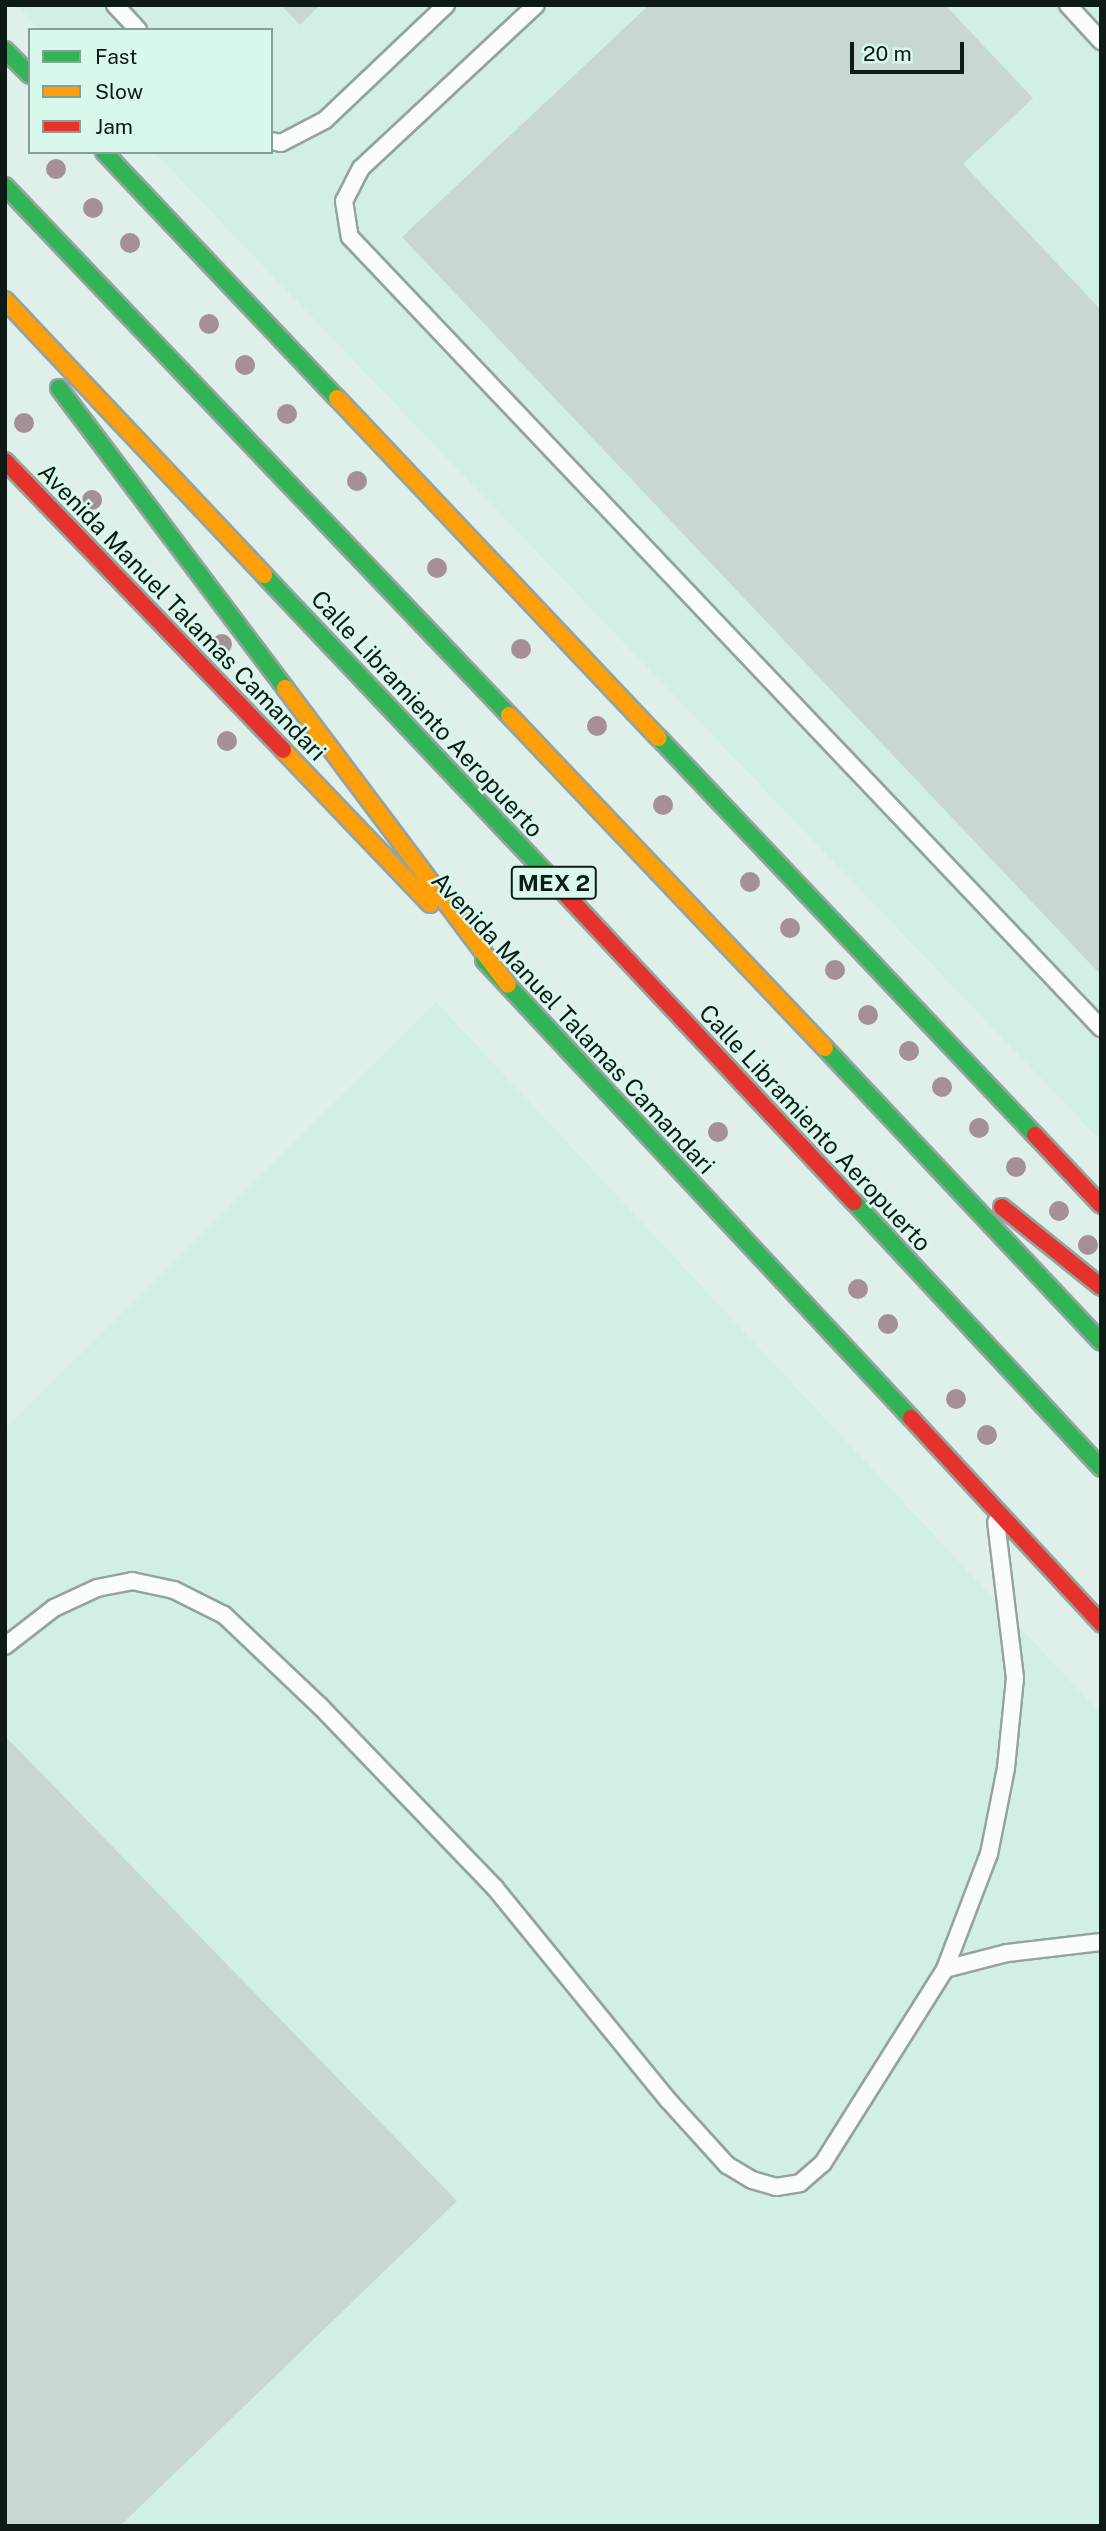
<!DOCTYPE html>
<html>
<head>
<meta charset="utf-8">
<style>
	body { margin:0 }
	#map { position:relative; width:1106px; height:2531px; overflow:hidden; background:#dff0ea; font-family:"Public Sans",sans-serif }
	div>[style] { position:absolute }
	.built>* { inset:0; background:#d1efe4 }
	.building>* { inset:0; background:#c8d7d1 }
	.roads { filter:drop-shadow(2px 0 #95a39e) drop-shadow(-2px 0 #95a39e) drop-shadow(0 2px #95a39e) drop-shadow(0 -2px #95a39e) }
	.lane>* { height:16px; margin:-8px; padding:0 8px; transform-origin:8px; border-radius:8px; background:#fafdfc }
	.fast>* { height:16px; margin:-8px; padding:0 8px; transform-origin:8px; border-radius:8px; background:#30b455 }
	.slow>* { height:16px; margin:-8px; padding:0 8px; transform-origin:8px; border-radius:8px; background:#ff9f0a }
	.jam>* { height:16px; margin:-8px; padding:0 8px; transform-origin:8px; border-radius:8px; background:#e5322d }
	.trees>* { width:20px; height:20px; margin:-10px; border-radius:50%; background:#a58f99 }
	span { translate:-50% -50%; white-space:nowrap; text-align:center; line-height:1.15; -webkit-text-stroke:5px #d7f8eb; paint-order:stroke }
	.shield-label span { padding:2px 5px; background:#d7f8eb; border:2px solid; border-radius:5px; -webkit-text-stroke-width:0 }
	.shield-label { font-size:23px; color:#0e1a16; font-weight:700 }
	.street-label { font-size:24px; color:#0e1a16 }
	.frame { position:absolute; inset:0; border:7px solid #0e1a16; pointer-events:none }
	.legend { position:absolute; left:28px; top:28px; width:245px; height:126px; box-sizing:border-box; background:#d7f8eb; border:2px solid #879f96; margin:0; padding:9px 12px; list-style:none; font-size:21px; color:#0e1a16 }
	.legend li { display:flex; align-items:center; gap:14px; height:35px }
	.legend b { width:35px; border:2px solid #879f96 }
	.scale { position:absolute; left:850px; top:42px; width:114px; height:32px; box-sizing:border-box; border:4px solid #0e1a16; border-top:0; padding-left:9px; font-size:21px; line-height:24px; white-space:nowrap; color:#0e1a16; -webkit-text-stroke:5px #d7f8eb; paint-order:stroke }
</style>
</head>
<body>
<div id="map">
	<div class="built">
		<i style="clip-path:polygon(17px 5px,1101px 5px,1101px 1141px,154px 152px,271px 152px,271px 30px,40px 30px)"></i>
		<i style="clip-path:polygon(436px 1002px,1101px 1714px,1101px 2526px,5px 2526px,5px 1429px)"></i>
	</div>
	<div class="building">
		<i style="clip-path:polygon(281px 5px,320px 5px,300px 25px)"></i>
		<i style="clip-path:polygon(649px 5px,945px 5px,1033px 98px,963px 164px,1101px 310px,1101px 975px,402px 237px)"></i>
		<i style="clip-path:polygon(5px 1736px,457px 2201px,120px 2526px,5px 2526px)"></i>
	</div>
	<div class="roads">
		<div class="lane">
			<i style="left:115px;top:5px;width:34px;rotate:47deg"></i>
			<i style="left:536px;top:5px;width:239px;rotate:137deg"></i>
			<i style="left:361px;top:168px;width:37px;rotate:117deg"></i>
			<i style="left:344px;top:201px;width:36px;rotate:81deg"></i>
			<i style="left:350px;top:237px;width:1091px;rotate:46.49deg"></i>
			<i style="left:1068px;top:5px;width:49px;rotate:47.5deg"></i>
			<i style="left:271px;top:141px;width:10px;rotate:11deg"></i>
			<i style="left:281px;top:143px;width:50px;rotate:-27.6deg"></i>
			<i style="left:325px;top:120px;width:167px;rotate:-43.5deg"></i>
			<i style="left:5px;top:1646px;width:62px;rotate:-37.8deg"></i>
			<i style="left:54px;top:1608px;width:47px;rotate:-24.9deg"></i>
			<i style="left:97px;top:1588px;width:36px;rotate:-11deg"></i>
			<i style="left:132px;top:1581px;width:43px;rotate:12.1deg"></i>
			<i style="left:174px;top:1590px;width:56px;rotate:26.6deg"></i>
			<i style="left:224px;top:1615px;width:132px;rotate:43.5deg"></i>
			<i style="left:320px;top:1706px;width:252px;rotate:46.1deg"></i>
			<i style="left:495px;top:1888px;width:274px;rotate:50.8deg"></i>
			<i style="left:668px;top:2100px;width:88px;rotate:47.8deg"></i>
			<i style="left:727px;top:2165px;width:29px;rotate:31deg"></i>
			<i style="left:752px;top:2180px;width:25px;rotate:16deg"></i>
			<i style="left:776px;top:2187px;width:24px;rotate:-9deg"></i>
			<i style="left:800px;top:2183px;width:30px;rotate:-41deg"></i>
			<i style="left:823px;top:2163px;width:229px;rotate:-57.8deg"></i>
			<i style="left:945px;top:1969px;width:123px;rotate:-69.1deg"></i>
			<i style="left:989px;top:1854px;width:88px;rotate:-78.8deg"></i>
			<i style="left:1006px;top:1768px;width:90px;rotate:-84.3deg"></i>
			<i style="left:1015px;top:1678px;width:157px;rotate:-96.9deg"></i>
			<i style="left:945px;top:1969px;width:64px;rotate:-14.5deg"></i>
			<i style="left:1007px;top:1953px;width:95px;rotate:-6.7deg"></i>
		</div>
		<div class="fast">
			<i style="left:5px;top:50px;width:35px;rotate:45deg"></i>
			<i style="left:104px;top:152px;width:339px;rotate:46.6deg"></i>
			<i style="left:5px;top:186px;width:731px;rotate:46.39deg"></i>
			<i style="left:59px;top:388px;width:376px;rotate:53deg"></i>
			<i style="left:264px;top:575px;width:425px;rotate:46.6deg"></i>
			<i style="left:659px;top:738px;width:547px;rotate:46.56deg"></i>
			<i style="left:484px;top:960px;width:626px;rotate:47.01deg"></i>
			<i style="left:825px;top:1048px;width:403px;rotate:46.8deg"></i>
			<i style="left:854px;top:1202px;width:363px;rotate:47.1deg"></i>
		</div>
		<div class="slow">
			<i style="left:5px;top:300px;width:378px;rotate:46.7deg"></i>
			<i style="left:337px;top:398px;width:468px;rotate:46.6deg"></i>
			<i style="left:285px;top:688px;width:371px;rotate:53.1deg"></i>
			<i style="left:509px;top:715px;width:459px;rotate:46.5deg"></i>
			<i style="left:283px;top:750px;width:213px;rotate:46.3deg"></i>
		</div>
		<div class="jam">
			<i style="left:5px;top:461px;width:401px;rotate:46.1deg"></i>
			<i style="left:556px;top:884px;width:436px;rotate:46.9deg"></i>
			<i style="left:1035px;top:1135px;width:96px;rotate:46.7deg"></i>
			<i style="left:1002px;top:1207px;width:127px;rotate:38.9deg"></i>
			<i style="left:911px;top:1418px;width:280px;rotate:47.2deg"></i>
		</div>
	</div>
	<div class="trees">
		<i style="left:56px;top:169px"></i>
		<i style="left:93px;top:208px"></i>
		<i style="left:130px;top:243px"></i>
		<i style="left:209px;top:324px"></i>
		<i style="left:245px;top:365px"></i>
		<i style="left:287px;top:414px"></i>
		<i style="left:24px;top:423px"></i>
		<i style="left:357px;top:481px"></i>
		<i style="left:92px;top:500px"></i>
		<i style="left:437px;top:568px"></i>
		<i style="left:222px;top:644px"></i>
		<i style="left:521px;top:649px"></i>
		<i style="left:597px;top:726px"></i>
		<i style="left:227px;top:741px"></i>
		<i style="left:663px;top:805px"></i>
		<i style="left:750px;top:882px"></i>
		<i style="left:790px;top:928px"></i>
		<i style="left:835px;top:970px"></i>
		<i style="left:868px;top:1015px"></i>
		<i style="left:909px;top:1051px"></i>
		<i style="left:942px;top:1087px"></i>
		<i style="left:979px;top:1128px"></i>
		<i style="left:718px;top:1132px"></i>
		<i style="left:1016px;top:1167px"></i>
		<i style="left:1059px;top:1211px"></i>
		<i style="left:1088px;top:1245px"></i>
		<i style="left:858px;top:1289px"></i>
		<i style="left:888px;top:1324px"></i>
		<i style="left:956px;top:1399px"></i>
		<i style="left:987px;top:1435px"></i>
	</div>
	<div class="shield-label">
		<span style="left:554px;top:883px">MEX 2</span>
	</div>
	<div class="street-label">
		<span style="left:182px;top:612px;rotate:46deg">Avenida Manuel Talamas Camandari</span>
		<span style="left:427px;top:714px;rotate:47deg">Calle Libramiento Aeropuerto</span>
		<span style="left:573px;top:1023px;rotate:47deg">Avenida Manuel Talamas Camandari</span>
		<span style="left:815px;top:1128px;rotate:47deg">Calle Libramiento Aeropuerto</span>
	</div>
	<div class="frame"></div>
	<ul class="legend">
	<li><b style="height:9px;background:#30b455"></b>Fast</li>
	<li><b style="height:9px;background:#ff9f0a"></b>Slow</li>
	<li><b style="height:9px;background:#e5322d"></b>Jam</li>
	</ul>
	<div class="scale">20 m</div>
</div>
</body>
</html>
